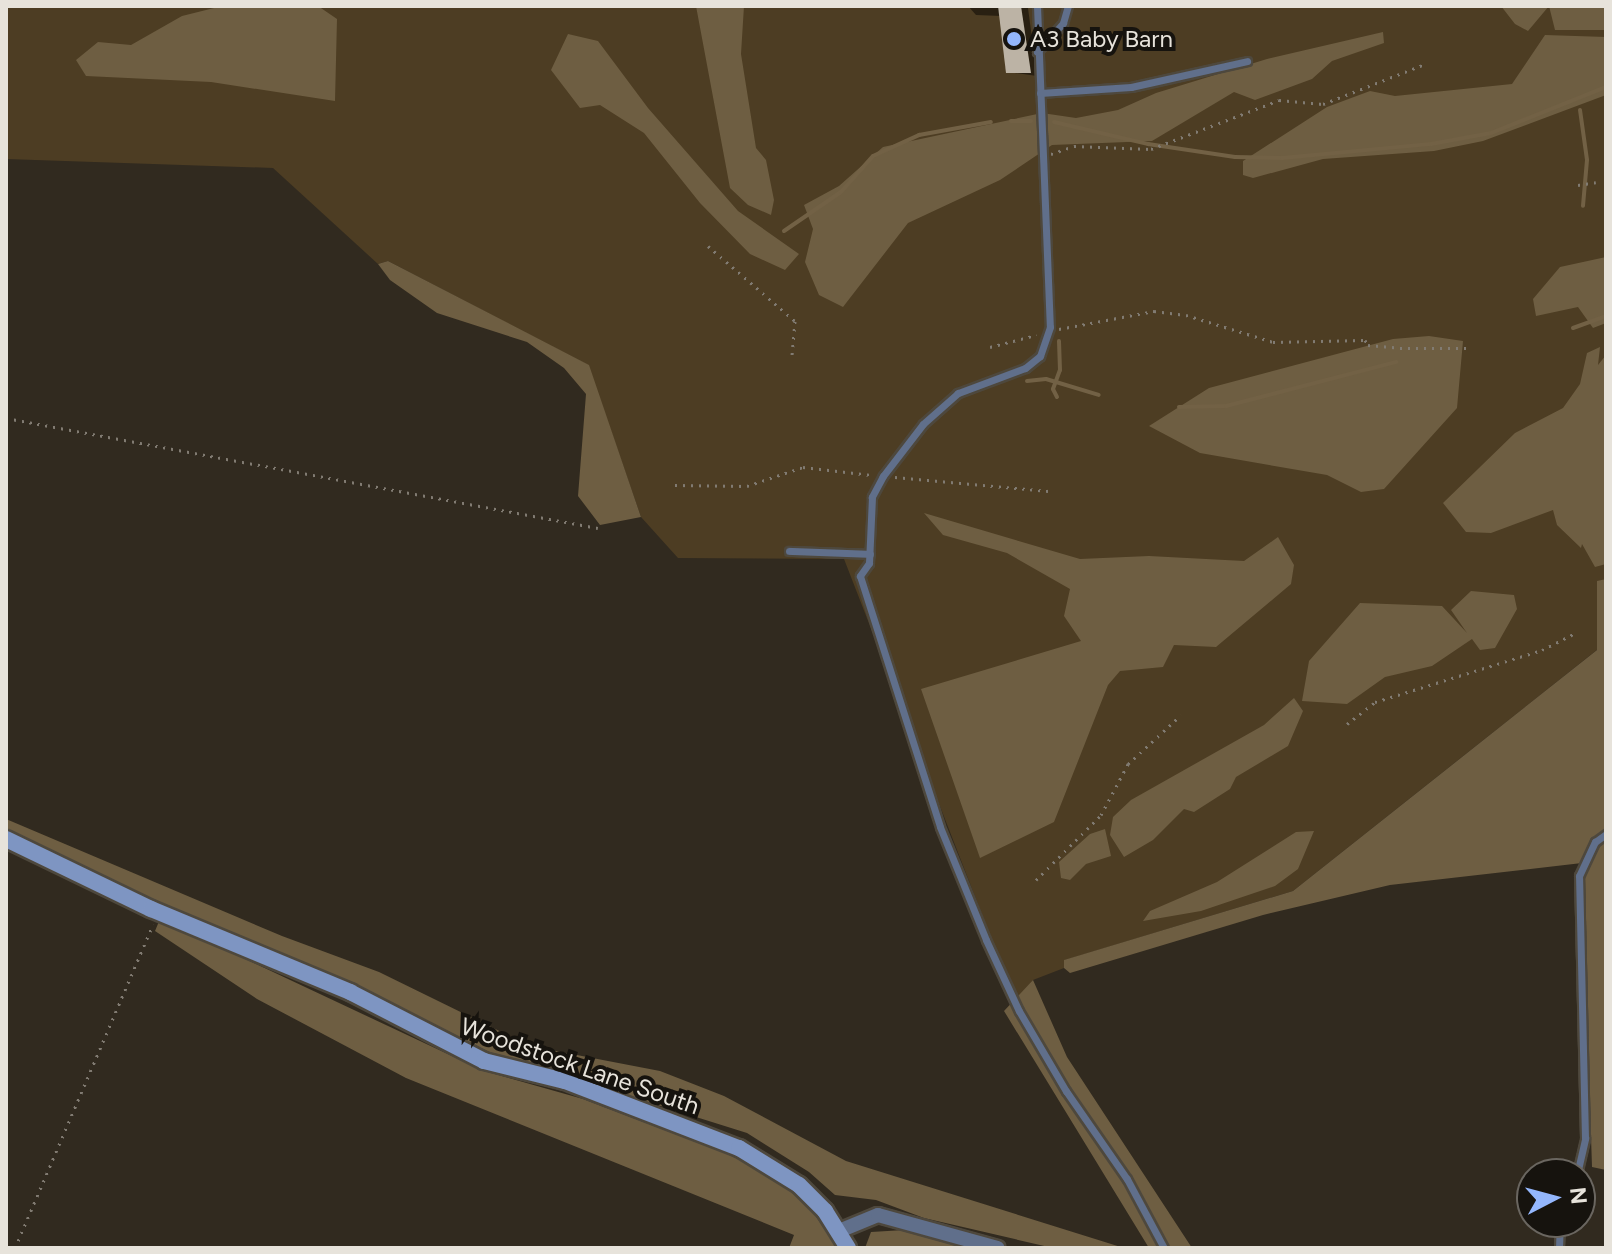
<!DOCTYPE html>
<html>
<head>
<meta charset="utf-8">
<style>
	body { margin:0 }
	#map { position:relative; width:1612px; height:1254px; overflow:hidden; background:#312a1f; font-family:Figtree,sans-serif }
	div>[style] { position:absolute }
	.green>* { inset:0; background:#4d3d23 }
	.forest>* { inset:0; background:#6e5e42 }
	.shadow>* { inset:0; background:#0007 }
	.stream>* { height:4px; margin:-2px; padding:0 2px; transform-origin:2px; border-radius:2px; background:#726145 }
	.building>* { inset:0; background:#bcb3a5 }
	.path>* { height:3px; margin-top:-1.5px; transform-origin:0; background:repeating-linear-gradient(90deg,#817b72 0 2px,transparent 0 8px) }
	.roads { filter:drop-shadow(2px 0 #4e483d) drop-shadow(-2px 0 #4e483d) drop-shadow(0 2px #4e483d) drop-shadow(0 -2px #4e483d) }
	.lane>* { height:7px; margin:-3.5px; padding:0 3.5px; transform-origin:3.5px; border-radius:3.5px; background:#606f8b }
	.street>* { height:14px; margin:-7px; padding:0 7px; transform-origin:7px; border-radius:7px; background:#606f8b }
	.secondary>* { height:16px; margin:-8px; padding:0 8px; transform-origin:8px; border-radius:8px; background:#7e95c2 }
	.dots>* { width:22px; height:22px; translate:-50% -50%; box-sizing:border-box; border:4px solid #16130e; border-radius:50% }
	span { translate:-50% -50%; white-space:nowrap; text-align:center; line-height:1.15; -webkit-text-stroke:8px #16130e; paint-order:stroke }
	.poi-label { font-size:24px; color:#e7e3db }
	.left { translate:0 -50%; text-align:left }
	.street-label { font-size:24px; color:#e7e3db }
	.frame { position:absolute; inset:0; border:8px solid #e7e3db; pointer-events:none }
	.north { position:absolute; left:1516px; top:1158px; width:80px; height:80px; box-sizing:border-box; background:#16130e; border:2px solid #6a6660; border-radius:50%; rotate:84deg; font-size:22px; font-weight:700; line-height:32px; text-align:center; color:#e7e3db }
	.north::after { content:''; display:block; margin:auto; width:28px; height:36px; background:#94b7fd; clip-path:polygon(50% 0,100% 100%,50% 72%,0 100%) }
</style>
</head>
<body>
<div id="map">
	<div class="green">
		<i style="clip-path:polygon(6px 6px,1606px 6px,1606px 579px,1597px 582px,1598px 649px,1293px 891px,1065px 960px,1064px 968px,1033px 980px,1016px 1002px,844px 559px,678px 558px,641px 517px,588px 365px,388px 261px,378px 264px,273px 168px,6px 159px)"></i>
	</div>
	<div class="forest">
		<i style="clip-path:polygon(222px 6px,318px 6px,337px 19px,335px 101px,211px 82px,86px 76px,76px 60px,98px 42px,131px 45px,182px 16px)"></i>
		<i style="clip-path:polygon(696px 6px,744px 6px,741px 54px,756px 148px,766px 160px,774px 200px,771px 215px,748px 205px,730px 188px)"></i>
		<i style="clip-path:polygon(1501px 6px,1606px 6px,1606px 30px,1555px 30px,1549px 6px,1528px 31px,1515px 24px)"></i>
		<i style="clip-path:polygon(1383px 32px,1384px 43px,1332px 61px,1312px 79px,1255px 100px,1234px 92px,1152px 141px,1052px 145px,1000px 180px,908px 223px,843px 307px,819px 295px,805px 262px,813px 229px,804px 205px,839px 186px,883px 147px,1042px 113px,1076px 118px,1118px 110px,1156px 93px,1267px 59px)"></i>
		<i style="clip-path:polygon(568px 34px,598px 41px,648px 108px,738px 211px,799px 254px,785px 270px,750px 254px,700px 203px,644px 133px,600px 105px,580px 108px,551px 70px)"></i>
		<i style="clip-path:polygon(1545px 35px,1606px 37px,1606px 95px,1483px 141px,1434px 151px,1323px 159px,1253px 178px,1243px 175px,1243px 161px,1327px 107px,1370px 91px,1395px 96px,1512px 84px)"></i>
		<i style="clip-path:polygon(1606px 257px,1606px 323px,1593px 328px,1578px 307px,1536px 316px,1533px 299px,1560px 267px)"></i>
		<i style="clip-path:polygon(388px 261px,589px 365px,641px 517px,600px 525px,578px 496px,586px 394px,564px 368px,527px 342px,437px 313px,390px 280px,378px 264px)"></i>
		<i style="clip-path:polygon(1429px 336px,1463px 341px,1457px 408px,1384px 489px,1361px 492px,1327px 475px,1200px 453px,1149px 426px,1209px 388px,1393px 339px)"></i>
		<i style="clip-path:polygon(1600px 347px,1598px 365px,1606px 355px,1606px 564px,1595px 567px,1582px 544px,1581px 548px,1557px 525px,1553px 510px,1491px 533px,1466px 532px,1443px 503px,1515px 433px,1563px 408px,1580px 384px,1587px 353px)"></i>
		<i style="clip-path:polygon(924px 513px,1080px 559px,1149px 556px,1244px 561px,1278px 537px,1294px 565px,1291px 584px,1216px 647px,1174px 645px,1163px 667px,1120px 671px,1108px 685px,1054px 822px,980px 858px,921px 689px,1081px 641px,1064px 616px,1070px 589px,1007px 553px,943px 535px)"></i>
		<i style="clip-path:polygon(1606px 579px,1606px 1170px,1592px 1167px,1582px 863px,1390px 885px,1263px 915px,1070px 973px,1064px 968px,1064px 960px,1293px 891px,1597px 650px,1597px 581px)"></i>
		<i style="clip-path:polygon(1471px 591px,1514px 595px,1517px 609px,1495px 648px,1480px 650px,1472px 639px,1432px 666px,1385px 677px,1347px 704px,1302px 701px,1309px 661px,1360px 603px,1442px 606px,1467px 633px,1451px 610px)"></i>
		<i style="clip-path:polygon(1294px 698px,1303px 711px,1288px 746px,1236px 777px,1230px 789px,1194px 812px,1184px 809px,1153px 840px,1124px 857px,1110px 835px,1113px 817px,1131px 800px,1264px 725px)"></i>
		<i style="clip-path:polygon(6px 819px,282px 936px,379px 972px,530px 1046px,660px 1071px,724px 1096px,846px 1161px,1124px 1248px,1053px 1248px,924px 1218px,876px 1200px,835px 1195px,809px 1172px,747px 1133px,489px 1052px,357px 985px,161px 903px,6px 829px)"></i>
		<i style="clip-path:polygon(1105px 829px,1111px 856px,1086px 864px,1070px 880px,1061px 878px,1059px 862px,1090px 834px)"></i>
		<i style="clip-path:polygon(1314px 831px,1298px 869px,1275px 886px,1201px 911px,1143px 921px,1150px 911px,1217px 882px,1296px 832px)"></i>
		<i style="clip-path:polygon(160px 919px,484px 1071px,583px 1099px,725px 1153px,776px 1177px,805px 1200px,837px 1248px,789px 1248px,794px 1235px,406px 1078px,257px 999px,155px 931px)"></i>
		<i style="clip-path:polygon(1033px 980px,1067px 1057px,1192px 1248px,1149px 1248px,1004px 1011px)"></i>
		<i style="clip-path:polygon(904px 1230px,972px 1248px,865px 1248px,871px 1232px)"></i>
	</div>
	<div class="shadow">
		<i style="clip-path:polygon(968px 6px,1028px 8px,1037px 76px,1008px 72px,1001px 16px,976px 15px)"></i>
	</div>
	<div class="stream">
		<i style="left:1580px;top:110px;width:50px;rotate:82deg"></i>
		<i style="left:1587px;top:160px;width:46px;rotate:95deg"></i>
		<i style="left:1011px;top:121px;width:20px"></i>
		<i style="left:1054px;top:122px;width:97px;rotate:13.2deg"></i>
		<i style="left:1148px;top:144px;width:88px;rotate:8.5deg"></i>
		<i style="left:1235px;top:157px;width:47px;rotate:1.2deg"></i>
		<i style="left:1282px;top:158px;width:150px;rotate:-5.4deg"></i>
		<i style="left:1431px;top:144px;width:61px;rotate:-10.4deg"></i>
		<i style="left:1491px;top:133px;width:124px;rotate:-21.8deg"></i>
		<i style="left:784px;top:231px;width:69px;rotate:-34.4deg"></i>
		<i style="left:841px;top:192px;width:48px;rotate:-48.4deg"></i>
		<i style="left:873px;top:156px;width:51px;rotate:-24.5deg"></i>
		<i style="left:919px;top:135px;width:73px;rotate:-10.2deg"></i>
		<i style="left:1573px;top:328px;width:35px;rotate:-20deg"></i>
		<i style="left:1027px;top:381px;width:19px;rotate:-6deg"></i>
		<i style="left:1046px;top:379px;width:55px;rotate:16.8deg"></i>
		<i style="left:1057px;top:397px;width:9px;rotate:-117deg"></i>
		<i style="left:1053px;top:389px;width:20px;rotate:-70deg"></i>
		<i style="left:1060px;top:370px;width:29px;rotate:-92deg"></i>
		<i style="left:1179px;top:407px;width:47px;rotate:-1.2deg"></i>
		<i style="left:1226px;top:406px;width:176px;rotate:-14.5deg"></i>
	</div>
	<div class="building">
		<i style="clip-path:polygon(998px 6px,1021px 6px,1031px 73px,1006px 73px)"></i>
	</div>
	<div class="path">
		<i style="left:1051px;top:154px;width:24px;rotate:-19deg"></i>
		<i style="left:1074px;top:146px;width:77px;rotate:2.2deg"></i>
		<i style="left:1151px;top:149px;width:137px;rotate:-20.9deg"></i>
		<i style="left:1279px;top:100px;width:44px;rotate:5.2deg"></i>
		<i style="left:1323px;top:104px;width:110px;rotate:-21.4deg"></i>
		<i style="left:1578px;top:185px;width:18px;rotate:-9deg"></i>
		<i style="left:708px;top:246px;width:115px;rotate:40.8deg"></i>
		<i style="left:795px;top:321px;width:35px;rotate:95deg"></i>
		<i style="left:1059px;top:329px;width:97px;rotate:-10.7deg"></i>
		<i style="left:1154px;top:311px;width:32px;rotate:7deg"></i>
		<i style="left:1186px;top:315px;width:91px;rotate:17.2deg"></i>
		<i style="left:1273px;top:342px;width:92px;rotate:-1.2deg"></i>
		<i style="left:1365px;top:340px;width:6px;rotate:59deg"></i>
		<i style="left:1368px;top:345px;width:32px;rotate:5deg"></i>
		<i style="left:1400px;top:348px;width:70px"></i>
		<i style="left:990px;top:347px;width:48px;rotate:-14.6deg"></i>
		<i style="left:6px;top:418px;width:602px;rotate:10.53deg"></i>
		<i style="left:895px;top:477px;width:154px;rotate:5.2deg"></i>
		<i style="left:675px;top:485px;width:72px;rotate:0.8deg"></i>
		<i style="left:747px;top:486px;width:59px;rotate:-18.7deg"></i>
		<i style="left:803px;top:467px;width:69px;rotate:6.6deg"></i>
		<i style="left:1347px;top:724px;width:36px;rotate:-38deg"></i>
		<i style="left:1375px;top:702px;width:175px;rotate:-17.3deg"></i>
		<i style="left:1542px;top:650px;width:35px;rotate:-27deg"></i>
		<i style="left:1036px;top:880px;width:92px;rotate:-45deg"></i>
		<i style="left:1101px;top:815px;width:58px;rotate:-62.1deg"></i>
		<i style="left:1128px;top:764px;width:72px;rotate:-42.8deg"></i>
		<i style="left:15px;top:1248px;width:352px;rotate:-66.9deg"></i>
	</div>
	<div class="roads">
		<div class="lane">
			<i style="left:1037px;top:6px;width:321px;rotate:87.7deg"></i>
			<i style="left:1050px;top:327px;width:31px;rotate:109deg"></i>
			<i style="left:1040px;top:356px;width:19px;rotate:141deg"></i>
			<i style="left:1025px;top:368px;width:72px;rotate:159.5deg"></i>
			<i style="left:958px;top:393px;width:47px;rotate:138.5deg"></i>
			<i style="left:923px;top:424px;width:66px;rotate:127.6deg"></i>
			<i style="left:883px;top:476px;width:24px;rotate:118deg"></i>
			<i style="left:872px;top:497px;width:66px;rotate:92.6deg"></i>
			<i style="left:869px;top:563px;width:16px;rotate:125deg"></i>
			<i style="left:860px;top:576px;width:263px;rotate:72.3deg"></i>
			<i style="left:940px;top:827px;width:122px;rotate:67.8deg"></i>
			<i style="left:986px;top:940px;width:78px;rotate:65.1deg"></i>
			<i style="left:1019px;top:1011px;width:93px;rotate:59.6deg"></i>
			<i style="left:1066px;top:1091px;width:107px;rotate:55.3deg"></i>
			<i style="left:1127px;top:1179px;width:78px;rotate:61.8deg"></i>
			<i style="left:1037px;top:52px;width:39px;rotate:-48deg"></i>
			<i style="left:1063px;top:23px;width:18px;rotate:-74deg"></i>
			<i style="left:1040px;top:93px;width:91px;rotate:-3.8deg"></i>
			<i style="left:1131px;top:87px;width:119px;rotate:-12.6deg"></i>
			<i style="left:789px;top:551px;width:81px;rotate:2.1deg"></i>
			<i style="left:1577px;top:1174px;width:37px;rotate:-77deg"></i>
			<i style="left:1585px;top:1138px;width:262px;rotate:-91.3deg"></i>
			<i style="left:1579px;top:876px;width:38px;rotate:-65deg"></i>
			<i style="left:1595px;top:842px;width:14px;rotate:-36deg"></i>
			<i style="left:1559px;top:1248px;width:26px;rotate:-88deg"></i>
		</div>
		<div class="street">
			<i style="left:839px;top:1231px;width:42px;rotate:-22.3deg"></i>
			<i style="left:878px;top:1215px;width:124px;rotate:15.4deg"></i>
		</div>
		<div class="secondary">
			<i style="left:6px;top:839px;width:161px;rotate:25.8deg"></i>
			<i style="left:151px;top:909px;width:216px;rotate:22.6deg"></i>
			<i style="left:350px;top:992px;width:151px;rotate:27.2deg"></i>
			<i style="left:484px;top:1061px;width:83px;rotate:13.9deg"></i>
			<i style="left:565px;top:1081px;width:186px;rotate:21.1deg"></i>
			<i style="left:739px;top:1148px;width:70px;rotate:31.7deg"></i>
			<i style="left:799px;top:1185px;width:37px;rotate:45deg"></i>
			<i style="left:825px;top:1211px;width:44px;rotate:58.1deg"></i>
		</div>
	</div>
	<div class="dots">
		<i style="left:1014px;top:39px;background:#94b7fd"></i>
	</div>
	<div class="poi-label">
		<span class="left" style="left:1030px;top:39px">A3 Baby Barn</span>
	</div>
	<div class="street-label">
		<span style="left:580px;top:1066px;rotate:19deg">Woodstock Lane South</span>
	</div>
	<div class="frame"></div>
	<div class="north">N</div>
</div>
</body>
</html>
